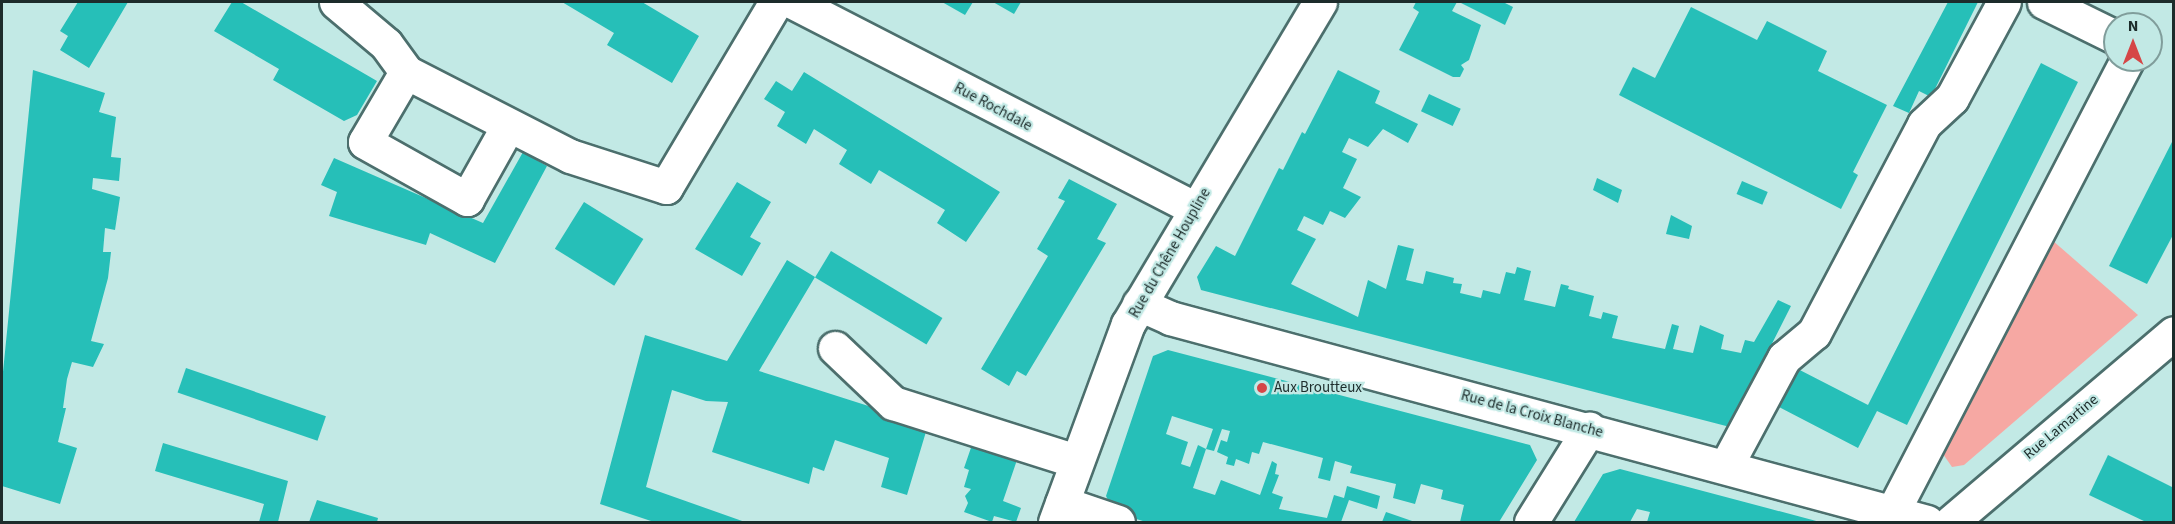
<!DOCTYPE html>
<html>
<head>
<meta charset="utf-8">
<style>
	body { margin:0 }
	#map { position:relative; width:2175px; height:524px; overflow:hidden; background:#c2e9e5; font-family:"Source Sans 3",sans-serif }
	div>[style] { position:absolute }
	.green>* { inset:0; background:#f6a8a3 }
	.building>* { inset:0; background:#26bfb8; transform-origin:0 0 }
	.roads { filter:drop-shadow(2px 0 #4c6f6d) drop-shadow(-2px 0 #4c6f6d) drop-shadow(0 2px #4c6f6d) drop-shadow(0 -2px #4c6f6d) }
	.minor>* { height:33px; margin:-16.5px; padding:0 16.5px; transform-origin:16.5px; border-radius:16.5px; background:#fff }
	.dots>* { width:16px; height:16px; translate:-50% -50%; box-sizing:border-box; border:3px solid #c2e9e5; border-radius:50% }
	span { translate:-50% -50%; white-space:nowrap; text-align:center; line-height:1.15; -webkit-text-stroke:4.5px #c2e9e5; paint-order:stroke }
	.street-label { font-size:15px; color:#1d2c2b }
	.poi-label { font-size:15px; color:#1d2c2b }
	.left { translate:0 -50%; text-align:left }
	.frame { position:absolute; inset:0; border:3px solid #1d2c2b; pointer-events:none }
	.north { position:absolute; left:2103px; top:12px; width:60px; height:60px; box-sizing:border-box; background:#c2e9e5; border:2px solid #809d9b; border-radius:50%; rotate:0deg; font-size:16px; font-weight:700; line-height:24px; text-align:center; color:#1d2c2b }
	.north::after { content:''; display:block; margin:auto; width:21px; height:27px; background:#d54647; clip-path:polygon(50% 0,100% 100%,50% 72%,0 100%) }
</style>
</head>
<body>
<div id="map">
	<div class="green">
		<i style="clip-path:polygon(2052px 240px,2138px 315px,1964px 465px,1952px 467px,1943px 454px)"></i>
	</div>
	<div class="building">
		<i style="clip-path:polygon(78px 2px,128px 2px,89px 68px,60px 50px,68px 36px,60px 31px)"></i>
		<i style="clip-path:polygon(232px 2px,241px 2px,377px 81px,357px 115px,344px 121px,273px 80px,279px 69px,214px 31px)"></i>
		<i style="clip-path:polygon(562px 2px,642px 2px,699px 36px,672px 83px,607px 45px,614px 33px)"></i>
		<i style="clip-path:polygon(942px 2px,973px 2px,965px 15px)"></i>
		<i style="clip-path:polygon(993px 2px,1021px 2px,1014px 14px)"></i>
		<i style="clip-path:polygon(1416px 2px,1457px 2px,1452px 11px,1481px 25px,1469px 60px,1461px 65px,1464px 69px,1460px 77px,1453px 77px,1399px 50px,1419px 12px,1413px 8px)"></i>
		<i style="clip-path:polygon(1459px 2px,1503px 2px,1513px 7px,1505px 25px)"></i>
		<i style="clip-path:polygon(1948px 2px,1978px 2px,1931px 97px,1919px 91px,1909px 113px,1893px 106px)"></i>
		<i style="clip-path:polygon(1691px 7px,1757px 40px,1767px 21px,1827px 51px,1818px 71px,1887px 105px,1853px 172px,1858px 175px,1841px 209px,1619px 95px,1633px 67px,1655px 78px)"></i>
		<i style="clip-path:polygon(2041px 63px,2078px 82px,1907px 425px,1877px 411px,1858px 448px,1771px 403px,1790px 365px,1868px 405px)"></i>
		<i style="clip-path:polygon(33px 70px,105px 93px,99px 112px,116px 117px,111px 157px,121px 158px,119px 181px,93px 178px,92px 189px,120px 197px,115px 230px,105px 228px,103px 252px,111px 252px,108px 278px,91px 341px,104px 344px,93px 367px,72px 362px,67px 379px,63px 408px,66px 408px,58px 442px,77px 448px,60px 504px,2px 486px,2px 382px)"></i>
		<i style="clip-path:polygon(1338px 70px,1380px 91px,1375px 103px,1418px 124px,1408px 143px,1383px 129px,1368px 147px,1349px 138px,1342px 152px,1357px 159px,1343px 188px,1361px 197px,1345px 218px,1330px 211px,1323px 225px,1304px 216px,1297px 230px,1316px 239px,1291px 284px,1358px 317px,1368px 280px,1386px 289px,1398px 245px,1414px 249px,1406px 280px,1423px 284px,1426px 271px,1454px 278px,1453px 283px,1462px 284px,1460px 293px,1481px 298px,1483px 290px,1500px 294px,1506px 272px,1515px 274px,1517px 267px,1531px 271px,1524px 300px,1555px 307px,1561px 284px,1569px 286px,1568px 289px,1594px 296px,1589px 316px,1601px 319px,1603px 312px,1618px 316px,1612px 338px,1665px 349px,1672px 324px,1679px 326px,1673px 349px,1693px 353px,1700px 325px,1724px 335px,1721px 349px,1741px 353px,1745px 340px,1754px 342px,1778px 300px,1791px 306px,1730px 427px,1201px 290px,1197px 277px,1216px 246px,1235px 256px,1279px 168px,1283px 170px,1302px 132px,1305px 134px)"></i>
		<i style="clip-path:polygon(804px 72px,1000px 192px,966px 242px,937px 223px,945px 210px,879px 170px,871px 184px,839px 164px,847px 150px,814px 129px,806px 144px,777px 126px,785px 112px,764px 99px,776px 81px,792px 91px)"></i>
		<i style="left:1429px;top:94px;width:35px;height:19px;rotate:25deg"></i>
		<i style="clip-path:polygon(2174px 138px,2174px 233px,2147px 284px,2109px 266px)"></i>
		<i style="clip-path:polygon(523px 152px,547px 166px,495px 263px,430px 233px,426px 245px,329px 216px,337px 192px,321px 185px,334px 158px,483px 223px)"></i>
		<i style="clip-path:polygon(1597px 178px,1622px 190px,1618px 203px,1593px 190px)"></i>
		<i style="clip-path:polygon(1069px 179px,1117px 204px,1097px 239px,1106px 243px,1026px 376px,1017px 371px,1009px 386px,981px 369px,1048px 256px,1037px 249px,1065px 201px,1058px 198px)"></i>
		<i style="left:1742px;top:181px;width:28px;height:14px;rotate:23deg"></i>
		<i style="clip-path:polygon(737px 182px,771px 202px,750px 237px,761px 243px,742px 276px,695px 249px)"></i>
		<i style="left:584px;top:202px;width:70px;height:55px;rotate:32deg"></i>
		<i style="clip-path:polygon(1671px 215px,1692px 226px,1689px 239px,1666px 234px)"></i>
		<i style="left:831px;top:251px;width:130px;height:31px;rotate:31deg"></i>
		<i style="clip-path:polygon(787px 260px,815px 277px,759px 371px,928px 425px,907px 495px,881px 487px,889px 458px,835px 440px,824px 471px,813px 467px,809px 484px,712px 452px,728px 402px,706px 401px,672px 390px,646px 487px,745px 522px,654px 522px,600px 504px,645px 335px,727px 361px)"></i>
		<i style="clip-path:polygon(evenodd,1168px 350px,1530px 445px,1537px 460px,1499px 522px,1460px 522px,1464px 505px,1441px 499px,1443px 490px,1421px 484px,1415px 504px,1393px 498px,1396px 484px,1350px 473px,1352px 466px,1335px 461px,1330px 481px,1318px 478px,1323px 458px,1263px 442px,1259px 454px,1252px 452px,1249px 464px,1236px 459px,1234px 466px,1226px 464px,1228px 457px,1217px 452px,1221px 440px,1227px 442px,1230px 431px,1222px 429px,1214px 451px,1206px 449px,1193px 488px,1215px 495px,1221px 480px,1260px 495px,1272px 461px,1277px 464px,1275px 474px,1279px 475px,1272px 493px,1283px 497px,1279px 509px,1327px 518px,1334px 495px,1344px 498px,1347px 486px,1380px 496px,1377px 509px,1349px 500px,1341px 522px,1146px 522px,1114px 512px,1106px 496px,1153px 356px,1168px 350px,1172px 416px,1213px 429px,1206px 449px,1198px 445px,1190px 467px,1181px 464px,1188px 442px,1166px 434px,1172px 416px)"></i>
		<i style="left:186px;top:368px;width:148px;height:26px;rotate:19deg"></i>
		<i style="clip-path:polygon(974px 439px,1019px 454px,1003px 501px,1021px 508px,1016px 522px,994px 516px,992px 522px,964px 512px,968px 503px,965px 496px,971px 489px,964px 487px,969px 470px,964px 468px)"></i>
		<i style="clip-path:polygon(163px 443px,288px 481px,278px 522px,259px 522px,264px 504px,155px 471px)"></i>
		<i style="clip-path:polygon(2108px 455px,2174px 488px,2174px 522px,2146px 522px,2089px 495px)"></i>
		<i style="clip-path:polygon(1620px 469px,1820px 522px,1647px 522px,1650px 512px,1637px 509px,1630px 522px,1574px 522px,1603px 474px)"></i>
		<i style="clip-path:polygon(317px 500px,378px 518px,377px 522px,309px 522px)"></i>
		<i style="clip-path:polygon(1386px 512px,1389px 513px,1415px 522px,1382px 522px)"></i>
	</div>
	<div class="roads">
		<div class="minor">
			<i style="left:336px;top:2px;width:65px;rotate:40deg"></i>
			<i style="left:386px;top:44px;width:34px;rotate:54deg"></i>
			<i style="left:406px;top:72px;width:184px;rotate:27.1deg"></i>
			<i style="left:570px;top:156px;width:101px;rotate:17.9deg"></i>
			<i style="left:666px;top:187px;width:215px;rotate:-59.3deg"></i>
			<i style="left:793px;top:2px;width:452px;rotate:27.2deg"></i>
			<i style="left:2044px;top:2px;width:79px;rotate:26.2deg"></i>
			<i style="left:406px;top:72px;width:81px;rotate:120.4deg"></i>
			<i style="left:365px;top:142px;width:117px;rotate:29.2deg"></i>
			<i style="left:467px;top:199px;width:84px;rotate:-60.7deg"></i>
			<i style="left:1139px;top:304px;width:34px;rotate:24deg"></i>
			<i style="left:1170px;top:318px;width:784px;rotate:15.08deg"></i>
			<i style="left:835px;top:348px;width:80px;rotate:43.5deg"></i>
			<i style="left:893px;top:403px;width:192px;rotate:17.6deg"></i>
			<i style="left:1726px;top:466px;width:123px;rotate:-61.8deg"></i>
			<i style="left:1784px;top:358px;width:39px;rotate:-40deg"></i>
			<i style="left:1814px;top:333px;width:236px;rotate:-62.2deg"></i>
			<i style="left:1924px;top:124px;width:38px;rotate:-43deg"></i>
			<i style="left:1952px;top:98px;width:109px;rotate:-61.6deg"></i>
			<i style="left:1062px;top:503px;width:59px;rotate:18.7deg"></i>
			<i style="left:1893px;top:511px;width:508px;rotate:-62.58deg"></i>
			<i style="left:1055px;top:522px;width:211px;rotate:-69.8deg"></i>
			<i style="left:1128px;top:324px;width:375px;rotate:-59.2deg"></i>
			<i style="left:1531px;top:522px;width:110px;rotate:-58.1deg"></i>
			<i style="left:1951px;top:522px;width:292px;rotate:-40.3deg"></i>
		</div>
	</div>
	<div class="dots">
		<i style="left:1262px;top:388px;background:#d54647"></i>
	</div>
	<div class="street-label">
		<span style="left:993px;top:107px;rotate:28deg">Rue Rochdale</span>
		<span style="left:1170px;top:253px;rotate:-60deg">Rue du Chêne Houpline</span>
		<span style="left:1532px;top:414px;rotate:15deg">Rue de la Croix Blanche</span>
		<span style="left:2061px;top:427px;rotate:-40deg">Rue Lamartine</span>
	</div>
	<div class="poi-label">
		<span class="left" style="left:1274px;top:388px">Aux Broutteux</span>
	</div>
	<div class="frame"></div>
	<div class="north">N</div>
</div>
</body>
</html>
